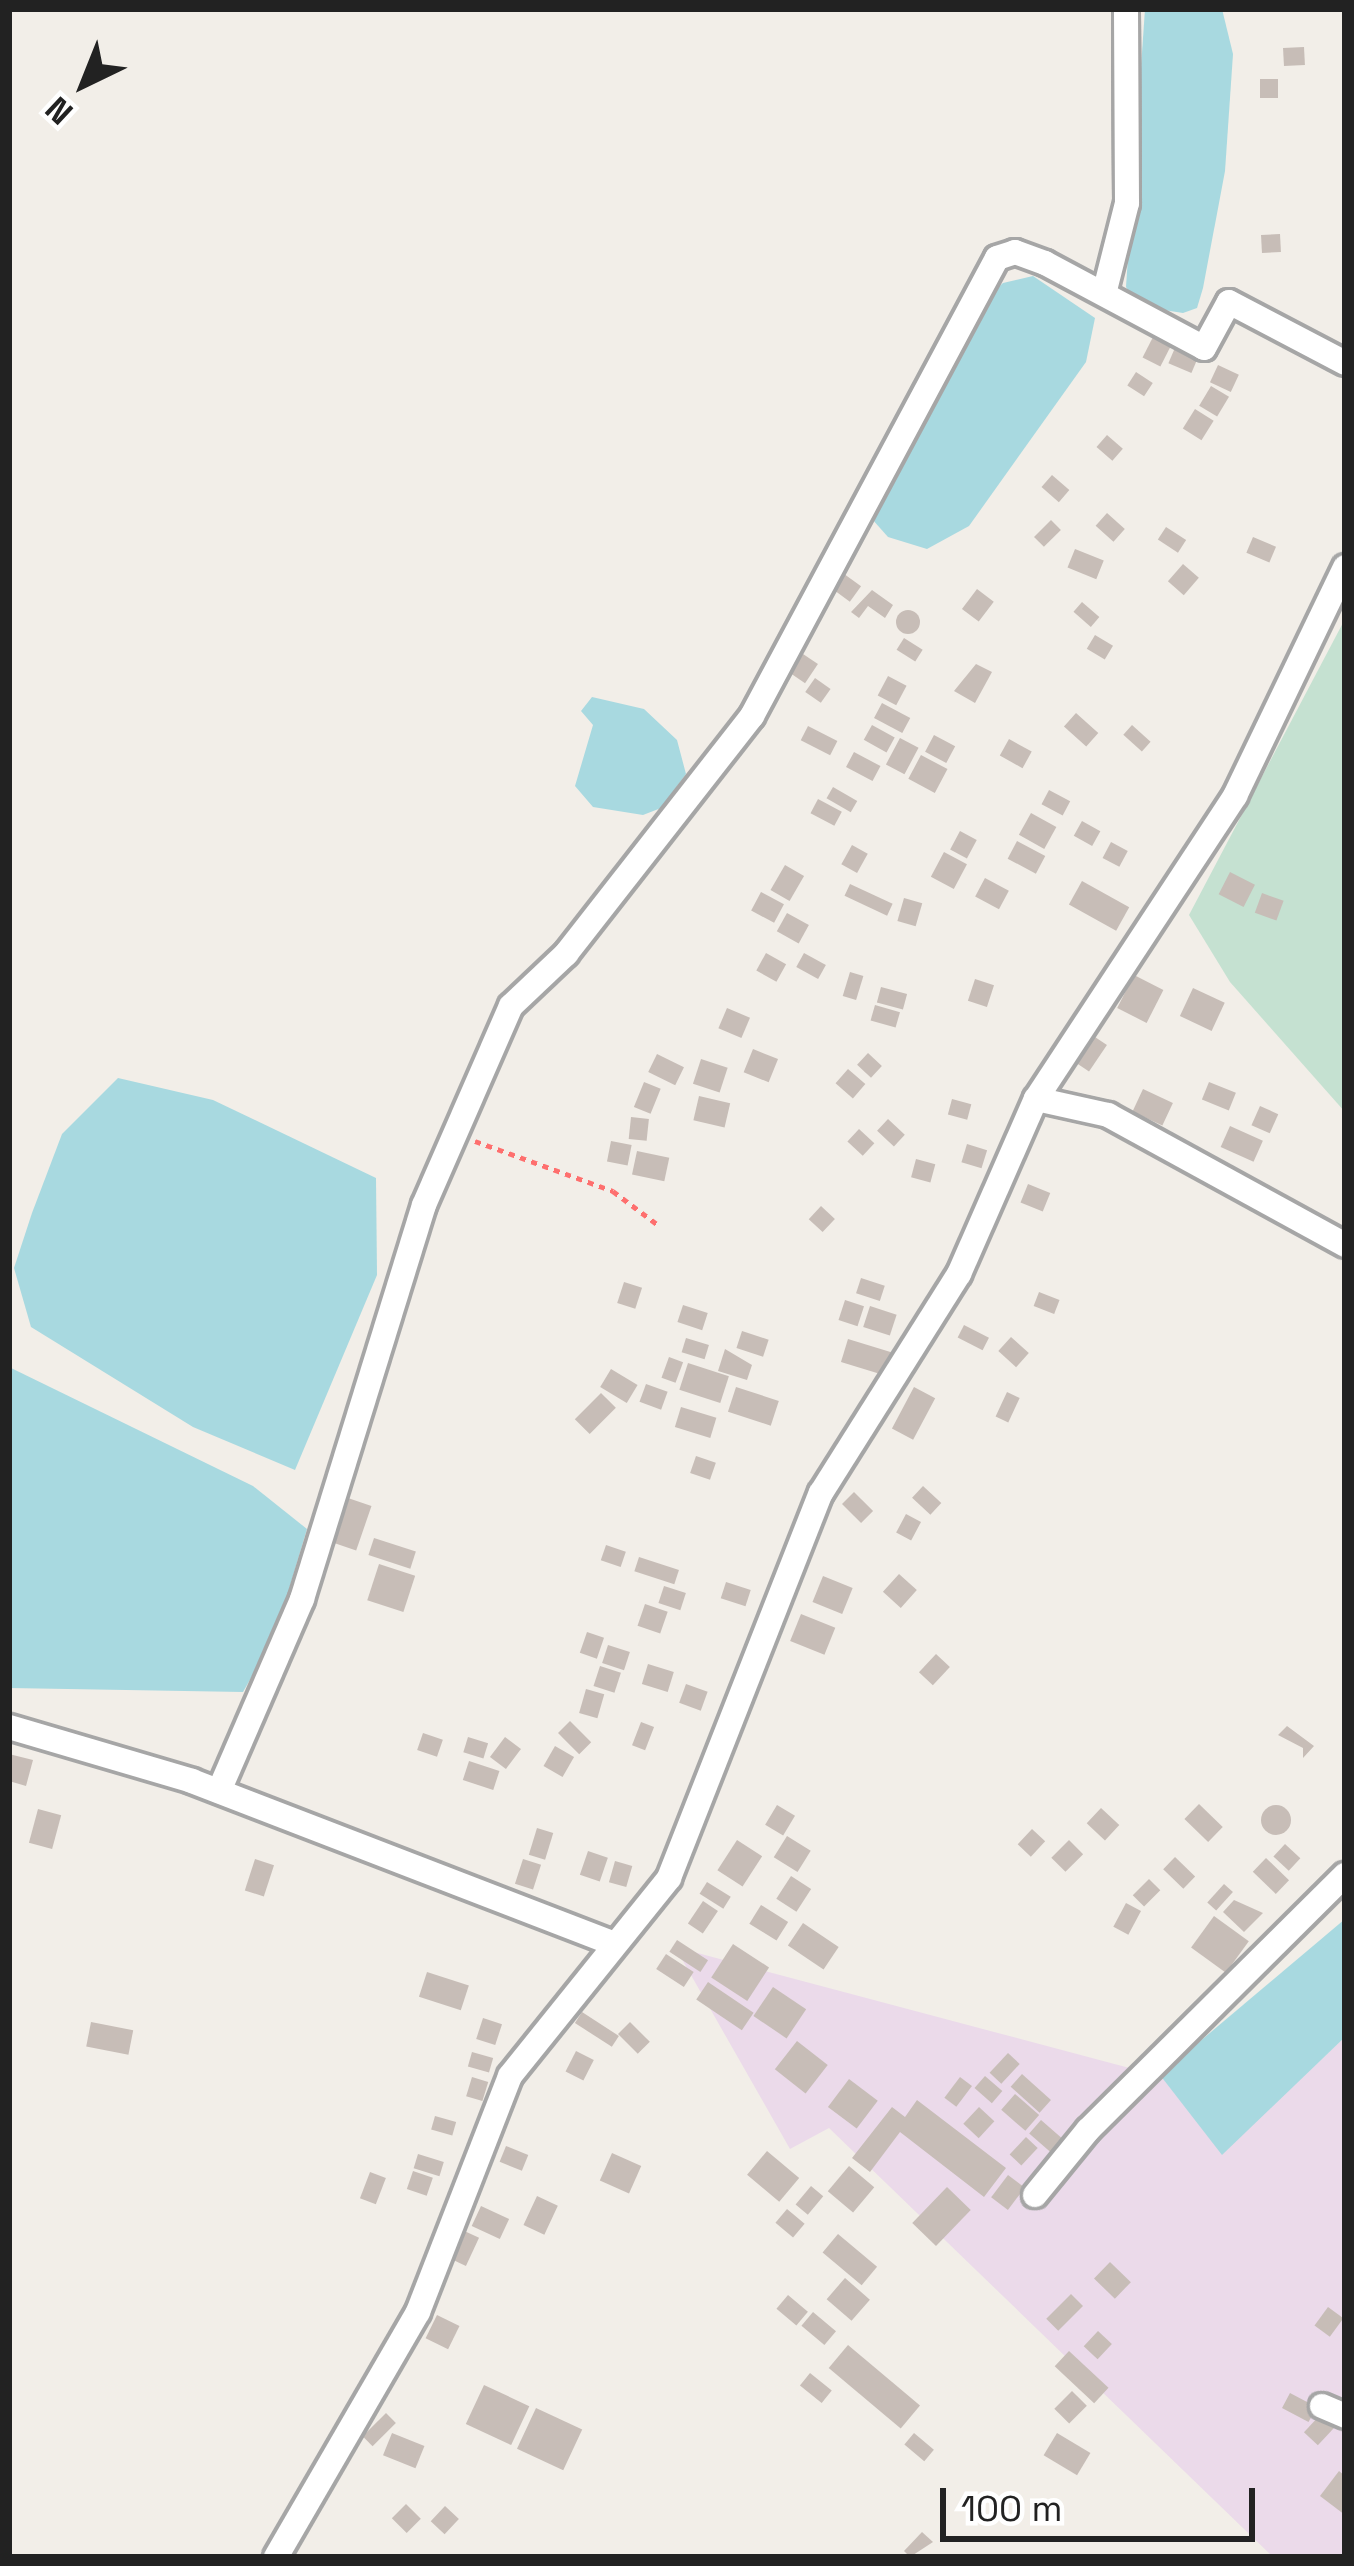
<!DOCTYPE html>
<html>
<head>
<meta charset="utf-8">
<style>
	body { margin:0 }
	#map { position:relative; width:1354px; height:2566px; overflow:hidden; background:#f2eee8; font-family:"Space Grotesk",sans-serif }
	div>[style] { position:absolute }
	.industrial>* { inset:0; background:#ebdaea }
	.wetland>* { inset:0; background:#c5e1d1 }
	.water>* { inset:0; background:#a8d9e0 }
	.building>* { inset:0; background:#c7bdb7; transform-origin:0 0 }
	.round { border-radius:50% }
	.path>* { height:4.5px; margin-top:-2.25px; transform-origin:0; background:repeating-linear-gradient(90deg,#fe6f6e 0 6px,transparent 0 12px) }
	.roads { filter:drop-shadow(3px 0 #a6a6a6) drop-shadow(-3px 0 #a6a6a6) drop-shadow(0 3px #a6a6a6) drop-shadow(0 -3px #a6a6a6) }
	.minor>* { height:24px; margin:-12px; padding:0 12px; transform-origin:12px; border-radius:12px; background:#fff }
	span { translate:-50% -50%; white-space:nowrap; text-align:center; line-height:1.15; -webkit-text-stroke:9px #fff; paint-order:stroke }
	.frame { position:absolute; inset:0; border:12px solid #222; pointer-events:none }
	.north { position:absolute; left:24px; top:24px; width:120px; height:120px; -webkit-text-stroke:9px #fff; paint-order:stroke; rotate:223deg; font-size:33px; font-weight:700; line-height:48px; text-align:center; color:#222 }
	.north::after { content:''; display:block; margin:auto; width:42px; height:54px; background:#222; clip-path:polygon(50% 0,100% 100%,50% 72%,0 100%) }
	.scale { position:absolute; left:940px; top:2488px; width:315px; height:54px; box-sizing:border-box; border:6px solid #222; border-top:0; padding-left:15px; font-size:36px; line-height:42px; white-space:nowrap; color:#222; -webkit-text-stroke:9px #fff; paint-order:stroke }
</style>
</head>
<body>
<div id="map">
	<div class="industrial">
		<i style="clip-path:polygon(675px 1947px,1272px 2106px,1345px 2037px,1345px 2557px,1273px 2557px,829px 2128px,790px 2149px)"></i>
	</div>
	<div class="wetland">
		<i style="clip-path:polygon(1345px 619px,1345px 1112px,1230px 982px,1189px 915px)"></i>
	</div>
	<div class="water">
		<i style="clip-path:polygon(1145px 9px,1222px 9px,1233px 54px,1225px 171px,1203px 288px,1197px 308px,1183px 313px,1138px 306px,1126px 287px)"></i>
		<i style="clip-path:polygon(1033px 276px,1095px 318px,1086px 362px,969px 526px,927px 549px,888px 537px,872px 519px,879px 497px,979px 305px,1003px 283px)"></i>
		<i style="clip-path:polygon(592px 697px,644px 709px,677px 740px,686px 774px,661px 808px,643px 815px,593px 807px,575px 786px,593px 725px,581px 711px)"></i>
		<i style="clip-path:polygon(118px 1078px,213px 1100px,376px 1178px,377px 1275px,295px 1470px,193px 1427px,31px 1327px,14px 1268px,32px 1213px,62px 1134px)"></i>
		<i style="clip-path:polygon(9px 1367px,253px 1486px,307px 1529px,275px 1636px,243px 1692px,9px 1688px)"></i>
		<i style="clip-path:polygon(1345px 1919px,1345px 2037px,1222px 2155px,1160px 2075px)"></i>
	</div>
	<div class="building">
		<i style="left:1304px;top:47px;width:18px;height:21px;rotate:87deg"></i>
		<i style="left:1260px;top:79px;width:18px;height:19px"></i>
		<i style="left:1280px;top:234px;width:18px;height:19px;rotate:87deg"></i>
		<i style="left:1153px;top:337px;width:20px;height:23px;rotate:27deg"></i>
		<i style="left:1177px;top:343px;width:25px;height:22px;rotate:23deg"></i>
		<i style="left:1218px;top:365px;width:23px;height:19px;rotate:25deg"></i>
		<i style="left:1136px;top:372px;width:20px;height:16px;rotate:33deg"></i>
		<i style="left:1211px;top:386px;width:21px;height:23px;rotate:31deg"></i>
		<i style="left:1195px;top:409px;width:22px;height:23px;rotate:32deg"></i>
		<i style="left:1107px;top:435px;width:21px;height:16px;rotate:41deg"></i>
		<i style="left:1052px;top:475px;width:23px;height:16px;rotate:41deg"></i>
		<i style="left:1107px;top:513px;width:24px;height:17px;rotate:42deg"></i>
		<i style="left:1051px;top:520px;width:14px;height:24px;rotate:45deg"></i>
		<i style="left:1166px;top:527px;width:24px;height:15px;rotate:33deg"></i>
		<i style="left:1253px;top:537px;width:25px;height:17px;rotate:23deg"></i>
		<i style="left:1075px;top:549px;width:31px;height:20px;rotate:22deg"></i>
		<i style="left:1183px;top:564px;width:21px;height:23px;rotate:41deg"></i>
		<i style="left:840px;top:571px;width:26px;height:19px;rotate:36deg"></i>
		<i style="left:977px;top:589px;width:21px;height:25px;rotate:37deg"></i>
		<i style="clip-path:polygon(872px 590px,893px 605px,885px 618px,868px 606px,859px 618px,851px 612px)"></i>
		<i style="left:1082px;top:602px;width:23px;height:13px;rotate:41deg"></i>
		<i class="round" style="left:896px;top:610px;width:24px;height:24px"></i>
		<i style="left:1095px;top:635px;width:21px;height:16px;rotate:31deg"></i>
		<i style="left:904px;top:638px;width:22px;height:14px;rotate:32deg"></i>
		<i style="left:803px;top:654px;width:18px;height:23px;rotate:34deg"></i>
		<i style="clip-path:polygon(976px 664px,992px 672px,975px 703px,954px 691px)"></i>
		<i style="left:888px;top:676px;width:21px;height:22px;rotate:28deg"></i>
		<i style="left:815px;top:678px;width:19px;height:17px;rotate:35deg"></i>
		<i style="left:882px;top:703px;width:32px;height:17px;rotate:28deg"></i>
		<i style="left:1076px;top:713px;width:30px;height:18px;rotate:42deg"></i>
		<i style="left:872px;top:725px;width:26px;height:17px;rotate:29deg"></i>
		<i style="left:1132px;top:725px;width:25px;height:13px;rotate:42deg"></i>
		<i style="left:808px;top:726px;width:33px;height:16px;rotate:27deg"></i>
		<i style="left:934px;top:735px;width:24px;height:19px;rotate:28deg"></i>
		<i style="left:900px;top:738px;width:21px;height:30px;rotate:28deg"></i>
		<i style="left:1009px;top:739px;width:26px;height:19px;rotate:29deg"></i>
		<i style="left:854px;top:752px;width:30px;height:17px;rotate:28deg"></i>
		<i style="left:921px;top:755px;width:30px;height:27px;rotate:28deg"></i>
		<i style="left:833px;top:787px;width:28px;height:13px;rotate:30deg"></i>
		<i style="left:1049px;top:790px;width:24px;height:16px;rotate:28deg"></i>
		<i style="left:818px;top:799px;width:27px;height:16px;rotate:28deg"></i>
		<i style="left:1031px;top:813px;width:29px;height:25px;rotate:29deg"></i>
		<i style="left:1082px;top:821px;width:21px;height:17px;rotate:29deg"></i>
		<i style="left:960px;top:831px;width:19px;height:21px;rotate:28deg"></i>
		<i style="left:1017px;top:841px;width:32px;height:20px;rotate:28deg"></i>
		<i style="left:1111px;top:842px;width:19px;height:18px;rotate:28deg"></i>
		<i style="left:852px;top:845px;width:18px;height:22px;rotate:29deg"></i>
		<i style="left:944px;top:852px;width:26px;height:28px;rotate:28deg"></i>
		<i style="left:785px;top:865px;width:22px;height:29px;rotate:30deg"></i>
		<i style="left:1230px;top:872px;width:28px;height:25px;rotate:27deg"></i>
		<i style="left:985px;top:878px;width:27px;height:21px;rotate:28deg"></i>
		<i style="left:1082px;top:881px;width:54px;height:27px;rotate:29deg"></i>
		<i style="left:850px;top:884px;width:47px;height:13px;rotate:25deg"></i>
		<i style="left:761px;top:892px;width:26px;height:21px;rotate:28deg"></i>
		<i style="left:1262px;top:893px;width:23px;height:21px;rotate:20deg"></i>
		<i style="left:904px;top:898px;width:19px;height:24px;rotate:16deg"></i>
		<i style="left:787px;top:913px;width:25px;height:21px;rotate:29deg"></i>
		<i style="left:766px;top:953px;width:23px;height:20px;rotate:29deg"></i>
		<i style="left:804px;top:953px;width:25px;height:16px;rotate:29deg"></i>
		<i style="left:850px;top:972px;width:14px;height:25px;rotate:17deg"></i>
		<i style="left:1134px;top:975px;width:33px;height:37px;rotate:27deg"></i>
		<i style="left:975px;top:979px;width:20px;height:23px;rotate:18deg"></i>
		<i style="left:881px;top:987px;width:27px;height:16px;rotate:15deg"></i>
		<i style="left:1193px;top:988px;width:35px;height:31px;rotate:25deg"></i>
		<i style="left:875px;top:1005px;width:26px;height:16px;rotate:16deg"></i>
		<i style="left:727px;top:1008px;width:25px;height:22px;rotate:23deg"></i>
		<i style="left:1092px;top:1035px;width:18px;height:32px;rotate:34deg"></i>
		<i style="left:753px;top:1049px;width:27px;height:25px;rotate:22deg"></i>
		<i style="left:868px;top:1053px;width:19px;height:16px;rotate:43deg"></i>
		<i style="left:657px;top:1054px;width:30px;height:20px;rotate:26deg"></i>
		<i style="left:701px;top:1059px;width:28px;height:26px;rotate:18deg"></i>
		<i style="left:848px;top:1069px;width:23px;height:19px;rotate:41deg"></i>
		<i style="left:644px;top:1082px;width:18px;height:27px;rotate:22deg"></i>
		<i style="left:1209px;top:1082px;width:29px;height:19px;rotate:22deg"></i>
		<i style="left:1143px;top:1089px;width:33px;height:25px;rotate:25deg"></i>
		<i style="left:699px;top:1096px;width:32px;height:25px;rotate:13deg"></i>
		<i style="left:952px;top:1099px;width:20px;height:16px;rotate:15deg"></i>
		<i style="left:1260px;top:1106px;width:20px;height:21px;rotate:24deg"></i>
		<i style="left:631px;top:1117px;width:18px;height:22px;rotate:6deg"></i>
		<i style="left:888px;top:1119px;width:23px;height:16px;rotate:43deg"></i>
		<i style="left:1230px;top:1126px;width:36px;height:23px;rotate:24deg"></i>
		<i style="left:859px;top:1129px;width:21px;height:17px;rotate:43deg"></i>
		<i style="left:611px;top:1141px;width:21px;height:21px;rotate:11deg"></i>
		<i style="left:967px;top:1144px;width:21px;height:19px;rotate:17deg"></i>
		<i style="left:637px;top:1151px;width:33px;height:24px;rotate:12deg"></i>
		<i style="left:916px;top:1159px;width:20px;height:19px;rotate:15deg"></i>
		<i style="left:1028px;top:1184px;width:24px;height:20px;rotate:22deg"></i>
		<i style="left:821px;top:1206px;width:19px;height:18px;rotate:43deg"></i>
		<i style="left:861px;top:1278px;width:25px;height:16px;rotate:18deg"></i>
		<i style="left:624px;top:1282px;width:19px;height:22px;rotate:18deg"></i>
		<i style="left:1039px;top:1292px;width:22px;height:15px;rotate:21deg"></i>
		<i style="left:845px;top:1300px;width:20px;height:21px;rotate:18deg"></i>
		<i style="left:683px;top:1305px;width:26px;height:18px;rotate:18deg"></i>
		<i style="left:870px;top:1306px;width:28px;height:22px;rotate:18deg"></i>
		<i style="left:964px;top:1325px;width:28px;height:14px;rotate:27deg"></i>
		<i style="left:742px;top:1331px;width:28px;height:18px;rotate:18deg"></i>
		<i style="left:1011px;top:1337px;width:24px;height:19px;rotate:42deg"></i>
		<i style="left:686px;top:1338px;width:24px;height:15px;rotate:17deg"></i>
		<i style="left:848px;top:1339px;width:47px;height:24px;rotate:17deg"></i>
		<i style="clip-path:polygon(725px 1349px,752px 1365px,747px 1380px,718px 1371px)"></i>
		<i style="left:669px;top:1357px;width:15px;height:22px;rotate:20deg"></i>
		<i style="left:688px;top:1363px;width:43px;height:28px;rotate:18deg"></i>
		<i style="left:611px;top:1369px;width:31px;height:21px;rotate:31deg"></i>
		<i style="left:646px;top:1384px;width:23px;height:19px;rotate:20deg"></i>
		<i style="left:736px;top:1387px;width:45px;height:26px;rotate:18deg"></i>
		<i style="left:914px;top:1387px;width:24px;height:47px;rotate:28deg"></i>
		<i style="left:1007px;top:1392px;width:14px;height:27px;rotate:25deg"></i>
		<i style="left:601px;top:1393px;width:21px;height:37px;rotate:45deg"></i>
		<i style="left:681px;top:1407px;width:37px;height:21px;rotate:17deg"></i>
		<i style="left:696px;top:1456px;width:21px;height:18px;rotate:19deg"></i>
		<i style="left:923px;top:1486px;width:25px;height:16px;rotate:43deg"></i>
		<i style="left:854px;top:1492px;width:27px;height:17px;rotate:45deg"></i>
		<i style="left:345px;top:1497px;width:28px;height:47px;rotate:19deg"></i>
		<i style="left:906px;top:1514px;width:17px;height:21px;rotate:28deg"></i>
		<i style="left:374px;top:1538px;width:44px;height:18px;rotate:18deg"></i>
		<i style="left:606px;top:1545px;width:21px;height:16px;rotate:19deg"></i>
		<i style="left:639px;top:1557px;width:42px;height:15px;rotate:18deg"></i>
		<i style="left:379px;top:1564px;width:38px;height:38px;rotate:18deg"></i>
		<i style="left:899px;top:1574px;width:24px;height:24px;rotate:42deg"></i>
		<i style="left:823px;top:1576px;width:32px;height:28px;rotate:22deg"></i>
		<i style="left:726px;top:1582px;width:26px;height:17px;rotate:18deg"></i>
		<i style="left:664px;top:1586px;width:23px;height:18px;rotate:18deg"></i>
		<i style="left:645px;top:1604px;width:24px;height:23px;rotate:19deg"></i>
		<i style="left:801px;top:1614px;width:37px;height:29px;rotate:22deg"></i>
		<i style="left:587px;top:1632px;width:18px;height:22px;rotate:19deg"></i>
		<i style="left:608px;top:1645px;width:23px;height:19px;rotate:18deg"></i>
		<i style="left:936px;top:1654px;width:19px;height:25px;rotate:43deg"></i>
		<i style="left:648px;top:1664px;width:27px;height:21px;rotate:17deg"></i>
		<i style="left:600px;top:1666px;width:22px;height:21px;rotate:18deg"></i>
		<i style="left:686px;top:1684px;width:23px;height:20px;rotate:20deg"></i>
		<i style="left:586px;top:1689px;width:19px;height:25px;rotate:16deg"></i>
		<i style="left:570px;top:1721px;width:30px;height:17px;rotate:45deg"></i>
		<i style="left:641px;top:1722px;width:14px;height:25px;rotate:21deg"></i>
		<i style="clip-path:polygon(1287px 1726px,1314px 1746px,1303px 1758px,1303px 1748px,1278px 1735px)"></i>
		<i style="left:423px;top:1733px;width:21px;height:18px;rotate:19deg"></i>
		<i style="left:468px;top:1737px;width:21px;height:16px;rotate:17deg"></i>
		<i style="left:505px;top:1737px;width:20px;height:25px;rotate:37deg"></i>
		<i style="left:555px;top:1746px;width:22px;height:23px;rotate:30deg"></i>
		<i style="clip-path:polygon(9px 1754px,33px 1760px,26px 1786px,9px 1781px)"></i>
		<i style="left:469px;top:1761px;width:32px;height:20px;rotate:18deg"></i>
		<i style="left:1199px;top:1804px;width:33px;height:21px;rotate:44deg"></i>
		<i style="left:777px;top:1805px;width:21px;height:23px;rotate:31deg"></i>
		<i class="round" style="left:1261px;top:1805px;width:30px;height:30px"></i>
		<i style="left:1101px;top:1808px;width:25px;height:21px;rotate:43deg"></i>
		<i style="left:38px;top:1809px;width:24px;height:35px;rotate:15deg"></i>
		<i style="left:537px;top:1828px;width:17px;height:28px;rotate:17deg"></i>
		<i style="left:1032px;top:1829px;width:18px;height:21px;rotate:43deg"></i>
		<i style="left:787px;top:1836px;width:28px;height:25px;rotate:32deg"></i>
		<i style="left:737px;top:1840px;width:30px;height:36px;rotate:33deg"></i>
		<i style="left:1069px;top:1840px;width:20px;height:25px;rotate:45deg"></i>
		<i style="left:1285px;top:1844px;width:21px;height:17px;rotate:43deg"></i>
		<i style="left:588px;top:1851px;width:21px;height:25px;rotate:19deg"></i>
		<i style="left:1175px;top:1857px;width:28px;height:17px;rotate:44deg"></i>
		<i style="left:1266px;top:1858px;width:32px;height:19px;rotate:44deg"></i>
		<i style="left:255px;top:1859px;width:20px;height:33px;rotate:18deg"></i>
		<i style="left:523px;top:1859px;width:19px;height:26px;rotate:18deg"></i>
		<i style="left:615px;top:1861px;width:18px;height:22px;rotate:16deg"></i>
		<i style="left:791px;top:1876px;width:24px;height:27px;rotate:33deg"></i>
		<i style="left:1149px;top:1879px;width:16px;height:23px;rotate:45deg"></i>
		<i style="left:707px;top:1882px;width:28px;height:14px;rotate:32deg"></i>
		<i style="left:1224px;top:1884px;width:12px;height:25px;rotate:42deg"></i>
		<i style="clip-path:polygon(1234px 1900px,1263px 1913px,1244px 1932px,1223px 1912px)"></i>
		<i style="left:703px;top:1901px;width:18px;height:27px;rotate:34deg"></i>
		<i style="left:1126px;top:1903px;width:17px;height:27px;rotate:28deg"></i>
		<i style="left:761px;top:1905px;width:32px;height:22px;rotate:32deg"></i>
		<i style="left:1214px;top:1916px;width:43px;height:39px;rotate:36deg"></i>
		<i style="left:803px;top:1923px;width:43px;height:27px;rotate:34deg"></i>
		<i style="left:677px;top:1940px;width:37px;height:14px;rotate:33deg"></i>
		<i style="left:733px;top:1944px;width:43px;height:40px;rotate:33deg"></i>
		<i style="left:666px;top:1954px;width:33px;height:18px;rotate:33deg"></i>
		<i style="left:427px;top:1972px;width:44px;height:26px;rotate:18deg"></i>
		<i style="left:708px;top:1982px;width:55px;height:21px;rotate:34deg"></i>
		<i style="left:773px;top:1987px;width:40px;height:35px;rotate:34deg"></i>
		<i style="left:582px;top:2012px;width:44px;height:13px;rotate:33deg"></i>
		<i style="left:483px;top:2018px;width:20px;height:22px;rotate:18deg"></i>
		<i style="left:91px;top:2022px;width:43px;height:25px;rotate:11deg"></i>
		<i style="left:630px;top:2022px;width:28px;height:17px;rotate:45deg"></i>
		<i style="left:797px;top:2041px;width:39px;height:36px;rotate:38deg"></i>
		<i style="left:576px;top:2051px;width:20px;height:23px;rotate:27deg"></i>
		<i style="left:472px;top:2052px;width:22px;height:15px;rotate:16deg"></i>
		<i style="left:1008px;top:2053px;width:16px;height:27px;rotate:43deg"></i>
		<i style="left:1022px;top:2074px;width:39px;height:17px;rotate:42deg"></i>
		<i style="left:985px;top:2076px;width:23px;height:16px;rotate:41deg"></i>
		<i style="left:472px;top:2077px;width:17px;height:20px;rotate:17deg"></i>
		<i style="left:960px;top:2077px;width:15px;height:26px;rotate:37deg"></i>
		<i style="left:849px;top:2079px;width:36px;height:35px;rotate:37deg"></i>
		<i style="left:1015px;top:2094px;width:32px;height:21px;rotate:41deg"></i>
		<i style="clip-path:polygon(917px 2100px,1006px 2168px,984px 2197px,900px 2132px,870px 2172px,852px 2158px,892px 2107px,905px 2117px)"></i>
		<i style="left:979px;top:2107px;width:21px;height:23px;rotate:43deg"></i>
		<i style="left:435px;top:2116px;width:22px;height:14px;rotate:16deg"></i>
		<i style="left:1041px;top:2120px;width:30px;height:18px;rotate:41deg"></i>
		<i style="left:1026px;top:2137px;width:16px;height:24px;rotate:43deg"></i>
		<i style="left:506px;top:2146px;width:24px;height:17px;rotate:22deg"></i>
		<i style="left:767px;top:2151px;width:42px;height:31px;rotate:40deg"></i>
		<i style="left:612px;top:2153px;width:32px;height:30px;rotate:24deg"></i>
		<i style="left:418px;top:2154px;width:27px;height:15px;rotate:17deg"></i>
		<i style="left:849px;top:2166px;width:33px;height:33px;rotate:40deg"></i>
		<i style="left:413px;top:2171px;width:21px;height:19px;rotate:19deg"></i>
		<i style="left:370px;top:2172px;width:17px;height:28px;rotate:21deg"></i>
		<i style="left:1008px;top:2175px;width:21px;height:28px;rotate:37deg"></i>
		<i style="left:811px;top:2186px;width:16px;height:24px;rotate:40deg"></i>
		<i style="left:947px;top:2187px;width:33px;height:50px;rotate:44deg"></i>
		<i style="left:537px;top:2196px;width:23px;height:32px;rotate:25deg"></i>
		<i style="left:481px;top:2206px;width:31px;height:22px;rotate:25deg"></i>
		<i style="left:787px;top:2209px;width:23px;height:18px;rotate:40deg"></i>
		<i style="left:460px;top:2229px;width:21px;height:31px;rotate:25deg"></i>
		<i style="left:838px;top:2234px;width:51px;height:24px;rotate:40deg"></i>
		<i style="left:1110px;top:2262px;width:29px;height:23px;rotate:44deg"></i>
		<i style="left:845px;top:2278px;width:33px;height:28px;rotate:41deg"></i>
		<i style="left:1071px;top:2294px;width:17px;height:35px;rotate:45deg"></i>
		<i style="left:788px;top:2295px;width:26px;height:18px;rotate:40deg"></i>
		<i style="left:1328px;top:2307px;width:19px;height:23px;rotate:36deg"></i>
		<i style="left:813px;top:2312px;width:30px;height:18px;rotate:40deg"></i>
		<i style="left:437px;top:2315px;width:25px;height:26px;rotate:26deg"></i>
		<i style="left:1098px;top:2331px;width:19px;height:21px;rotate:43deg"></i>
		<i style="left:848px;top:2345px;width:94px;height:30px;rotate:40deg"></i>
		<i style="left:1069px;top:2351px;width:54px;height:21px;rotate:43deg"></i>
		<i style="left:810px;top:2373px;width:28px;height:16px;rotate:39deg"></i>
		<i style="left:484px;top:2385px;width:50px;height:43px;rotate:25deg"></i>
		<i style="left:1072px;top:2391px;width:21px;height:25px;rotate:45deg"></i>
		<i style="left:1290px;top:2393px;width:30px;height:17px;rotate:28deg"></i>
		<i style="left:536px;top:2408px;width:51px;height:45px;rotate:25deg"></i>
		<i style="left:386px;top:2413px;width:14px;height:33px;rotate:45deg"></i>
		<i style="left:1321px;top:2414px;width:19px;height:25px;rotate:43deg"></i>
		<i style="left:392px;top:2433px;width:35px;height:24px;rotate:22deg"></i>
		<i style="left:914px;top:2433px;width:26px;height:15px;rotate:40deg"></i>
		<i style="left:1057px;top:2433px;width:39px;height:26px;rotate:31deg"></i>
		<i style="clip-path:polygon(1339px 2471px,1345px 2476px,1345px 2515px,1320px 2496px)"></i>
		<i style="left:406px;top:2504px;width:21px;height:20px;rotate:45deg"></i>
		<i style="left:445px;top:2506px;width:19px;height:21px;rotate:43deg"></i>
		<i style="clip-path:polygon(922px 2532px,933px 2542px,910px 2557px,904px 2551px)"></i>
	</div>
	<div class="path">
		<i style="left:475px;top:1141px;width:147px;rotate:19.9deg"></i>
		<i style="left:613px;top:1191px;width:55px;rotate:36.9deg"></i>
	</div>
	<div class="roads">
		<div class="minor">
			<i style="left:1105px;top:290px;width:90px;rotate:-75.8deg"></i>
			<i style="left:1127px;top:203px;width:194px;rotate:-90.3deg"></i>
			<i style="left:1036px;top:1099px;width:74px;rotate:12.5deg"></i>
			<i style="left:1108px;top:1115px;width:270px;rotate:28.7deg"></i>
			<i style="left:9px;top:1727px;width:191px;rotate:16.4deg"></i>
			<i style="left:192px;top:1781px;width:452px;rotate:21.1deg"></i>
			<i style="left:219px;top:1791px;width:209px;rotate:-66.6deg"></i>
			<i style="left:302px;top:1599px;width:412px;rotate:-72.8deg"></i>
			<i style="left:424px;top:1205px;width:217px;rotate:-66.4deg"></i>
			<i style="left:511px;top:1006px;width:76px;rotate:-43.4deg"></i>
			<i style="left:566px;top:954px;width:302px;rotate:-52deg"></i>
			<i style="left:752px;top:716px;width:519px;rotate:-61.86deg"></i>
			<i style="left:997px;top:258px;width:19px;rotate:-18deg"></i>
			<i style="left:1015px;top:252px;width:32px;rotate:20deg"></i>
			<i style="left:1045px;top:263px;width:180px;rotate:28.1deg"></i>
			<i style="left:1204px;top:348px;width:52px;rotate:-61.5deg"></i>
			<i style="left:1229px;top:302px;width:131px;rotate:27.7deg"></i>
			<i style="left:1035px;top:2195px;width:84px;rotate:-50.8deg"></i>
			<i style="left:1088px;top:2130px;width:362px;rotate:-44.8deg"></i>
			<i style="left:1322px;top:2406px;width:25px;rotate:23deg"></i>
			<i style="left:276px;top:2557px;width:283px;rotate:-59.9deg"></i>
			<i style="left:418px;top:2312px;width:253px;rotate:-68.7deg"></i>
			<i style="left:510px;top:2076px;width:254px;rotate:-51.2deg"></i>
			<i style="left:669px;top:1878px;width:414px;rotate:-68.5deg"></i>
			<i style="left:821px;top:1493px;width:259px;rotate:-57.8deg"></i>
			<i style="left:959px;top:1274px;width:191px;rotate:-66.3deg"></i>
			<i style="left:1036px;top:1099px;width:363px;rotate:-56.7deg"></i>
			<i style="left:1235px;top:796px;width:254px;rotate:-64.3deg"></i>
		</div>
	</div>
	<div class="frame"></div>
	<div class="north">N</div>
	<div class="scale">100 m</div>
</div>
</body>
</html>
